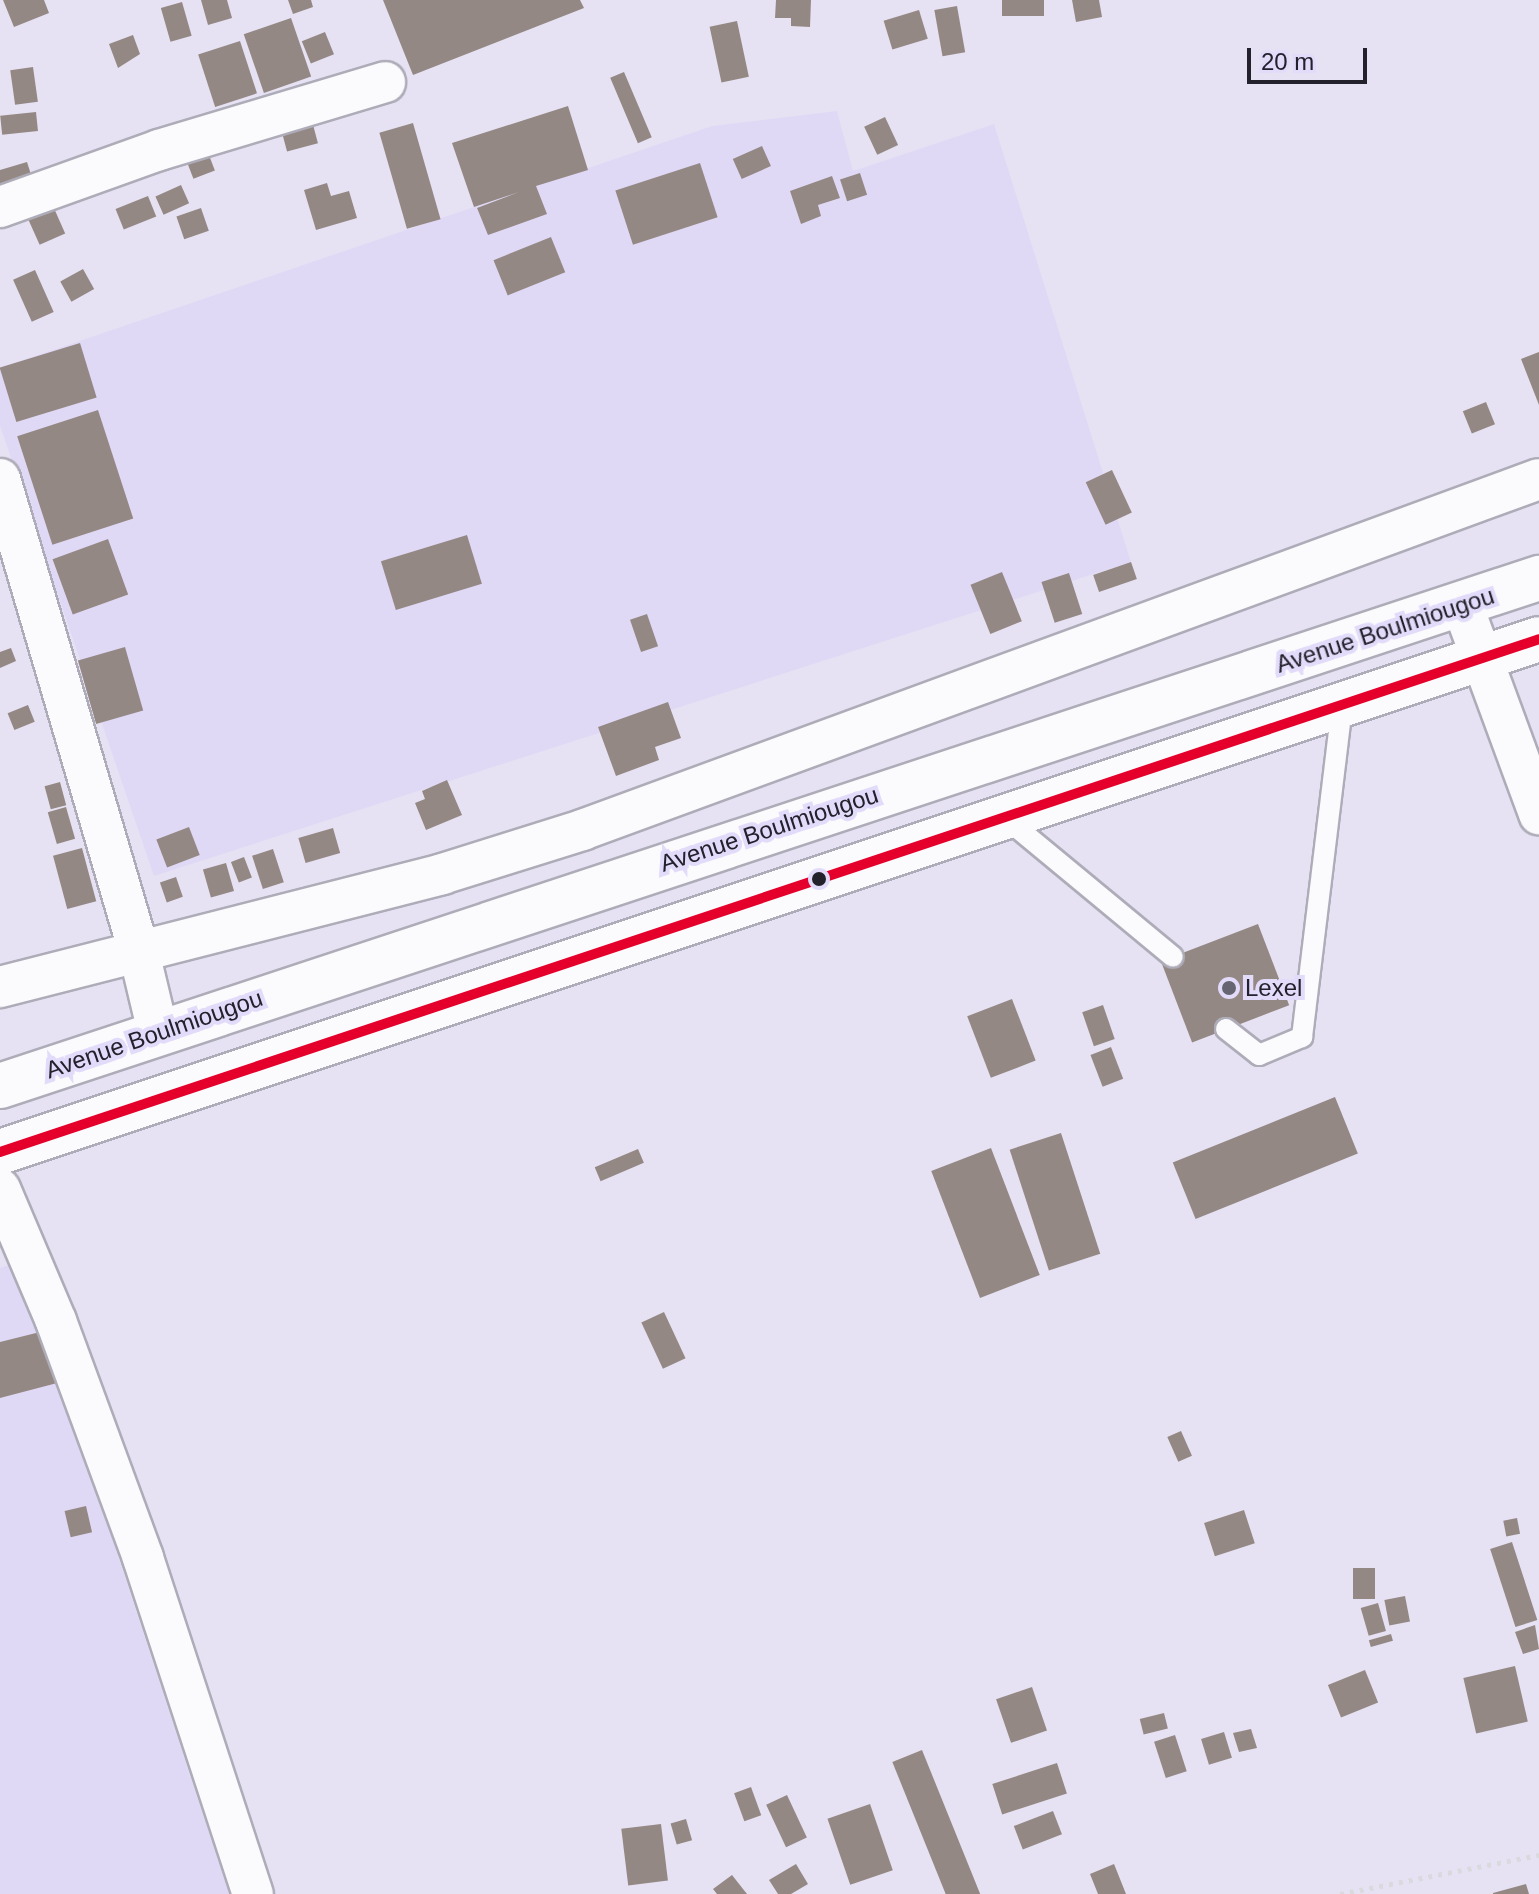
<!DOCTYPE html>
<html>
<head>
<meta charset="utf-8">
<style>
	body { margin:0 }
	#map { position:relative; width:1539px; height:1894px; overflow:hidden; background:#e6e2f3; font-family:Helvetica,sans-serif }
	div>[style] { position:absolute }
	.built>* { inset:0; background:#e0d9f6 }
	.building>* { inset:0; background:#948884; transform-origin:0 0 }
	.path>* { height:5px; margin-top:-2.5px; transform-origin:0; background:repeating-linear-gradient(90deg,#dad9de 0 4px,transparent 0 10px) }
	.roads { filter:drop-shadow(2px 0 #aeacb8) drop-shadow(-2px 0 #aeacb8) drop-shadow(0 2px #aeacb8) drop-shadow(0 -2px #aeacb8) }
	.lane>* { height:20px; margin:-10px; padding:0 10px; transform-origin:10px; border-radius:10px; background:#fbfbfd }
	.street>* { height:40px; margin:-20px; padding:0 20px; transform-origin:20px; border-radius:20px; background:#fbfbfd }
	.highway>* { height:44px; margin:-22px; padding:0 22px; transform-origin:22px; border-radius:22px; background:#fbfbfd }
	.bus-1>* { height:10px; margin:-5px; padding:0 5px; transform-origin:5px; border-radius:5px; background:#e4002b }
	.dots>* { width:22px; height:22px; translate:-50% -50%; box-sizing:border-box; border:4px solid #e2dbfa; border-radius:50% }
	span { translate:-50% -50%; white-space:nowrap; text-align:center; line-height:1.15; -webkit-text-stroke:8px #e2dbfa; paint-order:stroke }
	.street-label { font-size:24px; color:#23212c }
	.poi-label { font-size:24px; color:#23212c }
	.left { translate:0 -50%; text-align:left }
	.scale { position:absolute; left:1247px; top:48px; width:120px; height:36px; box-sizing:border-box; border:4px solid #23212c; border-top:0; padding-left:10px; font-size:24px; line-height:28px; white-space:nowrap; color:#23212c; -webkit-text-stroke:6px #e2dbfa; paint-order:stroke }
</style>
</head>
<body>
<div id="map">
	<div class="built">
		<i style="clip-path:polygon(837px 111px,853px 171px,994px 124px,1131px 562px,154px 876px,0 426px,0 368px,712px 126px)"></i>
		<i style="clip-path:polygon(21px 1261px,61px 1382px,229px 1894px,0 1894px,0 1268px)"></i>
	</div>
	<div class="building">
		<i style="clip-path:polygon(3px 0,44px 0,49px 13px,14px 27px)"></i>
		<i style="clip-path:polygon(201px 0,227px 0,232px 18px,208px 25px)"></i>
		<i style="clip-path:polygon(288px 0,311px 0,313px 7px,293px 14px)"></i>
		<i style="clip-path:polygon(383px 0,580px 0,584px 8px,413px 75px)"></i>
		<i style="clip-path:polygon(776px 0,811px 0,810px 27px,791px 26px,791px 18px,775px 18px)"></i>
		<i style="left:1002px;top:0;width:42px;height:16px"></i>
		<i style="clip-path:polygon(1072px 0,1099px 0,1102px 17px,1076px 22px)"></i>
		<i style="left:182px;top:2px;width:35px;height:22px;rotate:74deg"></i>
		<i style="left:957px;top:6px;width:47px;height:23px;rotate:80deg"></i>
		<i style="left:919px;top:10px;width:30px;height:37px;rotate:73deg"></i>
		<i style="left:291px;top:18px;width:62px;height:50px;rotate:71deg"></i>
		<i style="left:737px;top:21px;width:57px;height:28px;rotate:78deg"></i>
		<i style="left:325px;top:32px;width:24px;height:25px;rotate:68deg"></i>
		<i style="clip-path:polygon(133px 35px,140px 54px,118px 68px,109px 44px)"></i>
		<i style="left:240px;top:41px;width:55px;height:44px;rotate:72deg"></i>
		<i style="left:33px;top:67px;width:35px;height:23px;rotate:82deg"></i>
		<i style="left:624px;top:72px;width:71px;height:15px;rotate:67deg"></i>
		<i style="clip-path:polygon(568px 106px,588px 170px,536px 186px,547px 214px,488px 235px,477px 208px,519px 192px,474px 207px,452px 143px)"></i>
		<i style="left:36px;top:112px;width:19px;height:36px;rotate:84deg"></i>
		<i style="left:885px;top:117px;width:31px;height:23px;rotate:65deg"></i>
		<i style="left:312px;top:121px;width:23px;height:32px;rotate:75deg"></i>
		<i style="left:413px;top:123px;width:100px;height:35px;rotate:74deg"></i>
		<i style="left:762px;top:146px;width:22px;height:32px;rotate:66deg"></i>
		<i style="left:207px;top:150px;width:22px;height:23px;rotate:69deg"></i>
		<i style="clip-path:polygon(27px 162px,34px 184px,0 195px,0 170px)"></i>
		<i style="left:700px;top:163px;width:57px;height:89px;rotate:72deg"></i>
		<i style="left:860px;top:173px;width:23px;height:21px;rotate:72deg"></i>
		<i style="clip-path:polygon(832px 176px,840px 198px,818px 205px,821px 216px,801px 224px,790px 191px)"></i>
		<i style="clip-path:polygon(327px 183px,331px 196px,349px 191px,357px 218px,316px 230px,304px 190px)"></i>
		<i style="left:181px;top:185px;width:20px;height:28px;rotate:66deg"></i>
		<i style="left:148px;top:196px;width:22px;height:35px;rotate:68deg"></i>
		<i style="left:53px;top:206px;width:30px;height:28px;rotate:66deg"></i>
		<i style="left:201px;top:208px;width:24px;height:26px;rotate:71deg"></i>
		<i style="left:551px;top:237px;width:38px;height:62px;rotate:68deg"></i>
		<i style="left:83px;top:269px;width:23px;height:26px;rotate:61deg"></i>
		<i style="left:35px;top:270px;width:46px;height:24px;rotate:66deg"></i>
		<i style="left:80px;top:343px;width:57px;height:84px;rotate:73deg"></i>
		<i style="clip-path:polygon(1539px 352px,1539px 405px,1521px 359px)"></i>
		<i style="left:1486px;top:402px;width:24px;height:25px;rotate:68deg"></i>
		<i style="left:98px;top:410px;width:114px;height:85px;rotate:72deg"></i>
		<i style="left:1112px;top:470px;width:47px;height:29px;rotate:65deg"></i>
		<i style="left:467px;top:535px;width:51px;height:90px;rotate:73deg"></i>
		<i style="left:108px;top:539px;width:59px;height:59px;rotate:70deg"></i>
		<i style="left:1131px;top:562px;width:18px;height:40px;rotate:71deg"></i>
		<i style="left:1002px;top:572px;width:53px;height:34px;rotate:68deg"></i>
		<i style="left:1069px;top:573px;width:43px;height:29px;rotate:72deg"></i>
		<i style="left:647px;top:614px;width:34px;height:18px;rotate:71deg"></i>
		<i style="left:125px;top:647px;width:66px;height:49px;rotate:74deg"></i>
		<i style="clip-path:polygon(11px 648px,16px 661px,0 668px,0 652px)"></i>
		<i style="clip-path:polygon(668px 702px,681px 738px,655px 747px,659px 760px,616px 776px,598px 727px)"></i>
		<i style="left:28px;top:705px;width:18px;height:22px;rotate:68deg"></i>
		<i style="clip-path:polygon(447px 780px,462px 815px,426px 830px,415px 803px,425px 799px,422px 791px)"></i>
		<i style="left:60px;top:782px;width:24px;height:16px;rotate:75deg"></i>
		<i style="left:66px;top:807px;width:33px;height:19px;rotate:74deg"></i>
		<i style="left:189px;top:827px;width:30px;height:35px;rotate:69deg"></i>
		<i style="left:333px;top:828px;width:26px;height:36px;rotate:74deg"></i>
		<i style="left:82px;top:848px;width:55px;height:30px;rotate:75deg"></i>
		<i style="left:273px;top:849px;width:35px;height:22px;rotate:72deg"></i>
		<i style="left:244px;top:857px;width:22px;height:14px;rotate:69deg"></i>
		<i style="left:226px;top:863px;width:29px;height:24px;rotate:74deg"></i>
		<i style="left:176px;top:877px;width:21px;height:17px;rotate:71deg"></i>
		<i style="left:1258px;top:924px;width:87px;height:104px;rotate:69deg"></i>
		<i style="left:1012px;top:999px;width:66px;height:48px;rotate:69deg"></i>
		<i style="left:1103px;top:1005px;width:36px;height:22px;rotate:71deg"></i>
		<i style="left:1111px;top:1047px;width:34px;height:22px;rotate:69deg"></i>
		<i style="left:1335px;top:1097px;width:61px;height:175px;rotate:68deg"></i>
		<i style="left:1061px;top:1133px;width:127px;height:54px;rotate:72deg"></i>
		<i style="left:991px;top:1148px;width:136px;height:64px;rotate:69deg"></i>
		<i style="left:638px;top:1149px;width:15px;height:47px;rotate:67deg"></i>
		<i style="left:664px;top:1312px;width:51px;height:25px;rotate:65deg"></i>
		<i style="clip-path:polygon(48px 1330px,61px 1382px,0 1398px,0 1342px)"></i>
		<i style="left:1181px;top:1431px;width:27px;height:15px;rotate:66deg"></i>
		<i style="left:86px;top:1506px;width:27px;height:22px;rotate:77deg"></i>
		<i style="left:1244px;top:1510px;width:35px;height:42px;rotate:72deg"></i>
		<i style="left:1517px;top:1518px;width:16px;height:14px;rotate:79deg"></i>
		<i style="left:1512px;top:1542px;width:82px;height:23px;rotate:72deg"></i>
		<i style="left:1353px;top:1568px;width:22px;height:31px"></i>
		<i style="left:1405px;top:1596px;width:26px;height:21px;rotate:79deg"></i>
		<i style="left:1378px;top:1603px;width:29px;height:18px;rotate:74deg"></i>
		<i style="clip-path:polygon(1535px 1625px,1539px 1649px,1523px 1654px,1515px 1632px)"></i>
		<i style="left:1391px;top:1634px;width:7px;height:23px;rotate:74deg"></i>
		<i style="left:1515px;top:1666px;width:57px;height:53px;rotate:77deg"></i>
		<i style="left:1365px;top:1670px;width:35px;height:40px;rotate:68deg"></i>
		<i style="left:1032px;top:1687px;width:46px;height:38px;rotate:71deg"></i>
		<i style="left:1164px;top:1713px;width:16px;height:25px;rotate:76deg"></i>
		<i style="clip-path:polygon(1251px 1729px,1257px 1748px,1239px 1752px,1233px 1733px)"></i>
		<i style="left:1224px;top:1732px;width:27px;height:24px;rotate:73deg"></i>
		<i style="left:1175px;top:1735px;width:38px;height:22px;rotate:72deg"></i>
		<i style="left:922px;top:1750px;width:156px;height:32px;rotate:68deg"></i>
		<i style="left:1057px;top:1763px;width:32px;height:68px;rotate:72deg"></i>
		<i style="left:751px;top:1787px;width:30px;height:18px;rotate:70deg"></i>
		<i style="left:787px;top:1795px;width:47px;height:23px;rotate:65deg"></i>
		<i style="left:870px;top:1804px;width:70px;height:45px;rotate:71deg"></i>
		<i style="left:1053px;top:1811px;width:25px;height:42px;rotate:69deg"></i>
		<i style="left:686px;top:1819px;width:22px;height:16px;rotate:74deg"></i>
		<i style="left:661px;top:1824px;width:57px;height:40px;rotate:83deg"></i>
		<i style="clip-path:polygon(796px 1864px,808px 1884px,791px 1894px,778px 1894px,769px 1880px)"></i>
		<i style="clip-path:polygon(1114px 1864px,1126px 1894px,1098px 1894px,1090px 1874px)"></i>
		<i style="clip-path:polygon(732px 1875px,747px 1894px,717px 1894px,713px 1889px)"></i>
		<i style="clip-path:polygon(1526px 1884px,1529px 1894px,1493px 1894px,1493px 1893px)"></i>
	</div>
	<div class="path">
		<i style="left:1340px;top:1894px;width:203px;rotate:-11.1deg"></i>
	</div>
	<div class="roads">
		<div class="lane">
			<i style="left:1004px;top:817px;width:219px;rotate:39.6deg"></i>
			<i style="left:1226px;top:1029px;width:42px;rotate:38.2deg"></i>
			<i style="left:1259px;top:1055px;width:47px;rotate:-22.7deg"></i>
			<i style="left:1302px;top:1037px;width:334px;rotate:-83.1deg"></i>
		</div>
		<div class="street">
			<i style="left:0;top:207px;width:169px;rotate:-19.7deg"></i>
			<i style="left:159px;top:150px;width:236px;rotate:-16.7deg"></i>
			<i style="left:0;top:479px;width:489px;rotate:73.6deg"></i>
			<i style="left:138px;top:948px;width:86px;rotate:76.6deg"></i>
			<i style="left:1463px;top:607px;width:221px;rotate:69.8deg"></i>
			<i style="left:0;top:987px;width:456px;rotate:-14.3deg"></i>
			<i style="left:442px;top:874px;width:147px;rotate:-17.4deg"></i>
			<i style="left:582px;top:830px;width:1019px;rotate:-20.14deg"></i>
			<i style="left:0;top:1189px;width:143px;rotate:67deg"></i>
			<i style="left:56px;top:1321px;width:252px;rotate:69.8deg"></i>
			<i style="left:143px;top:1558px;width:354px;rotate:71.9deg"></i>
		</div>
		<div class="highway">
			<i style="left:0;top:1086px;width:1621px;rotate:-18.27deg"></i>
			<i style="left:0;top:1152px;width:1622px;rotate:-18.43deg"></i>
		</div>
	</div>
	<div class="bus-1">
		<i style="left:0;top:1152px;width:1622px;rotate:-18.43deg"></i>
	</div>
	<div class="dots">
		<i style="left:819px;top:879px;background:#23212c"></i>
		<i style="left:1229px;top:988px;background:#676572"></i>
	</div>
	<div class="street-label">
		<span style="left:1385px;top:630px;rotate:-18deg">Avenue Boulmiougou</span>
		<span style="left:769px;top:829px;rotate:-18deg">Avenue Boulmiougou</span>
		<span style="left:154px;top:1034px;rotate:-19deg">Avenue Boulmiougou</span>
	</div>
	<div class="poi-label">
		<span class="left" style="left:1245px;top:988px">Lexel</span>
	</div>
	<div class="scale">20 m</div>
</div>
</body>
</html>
